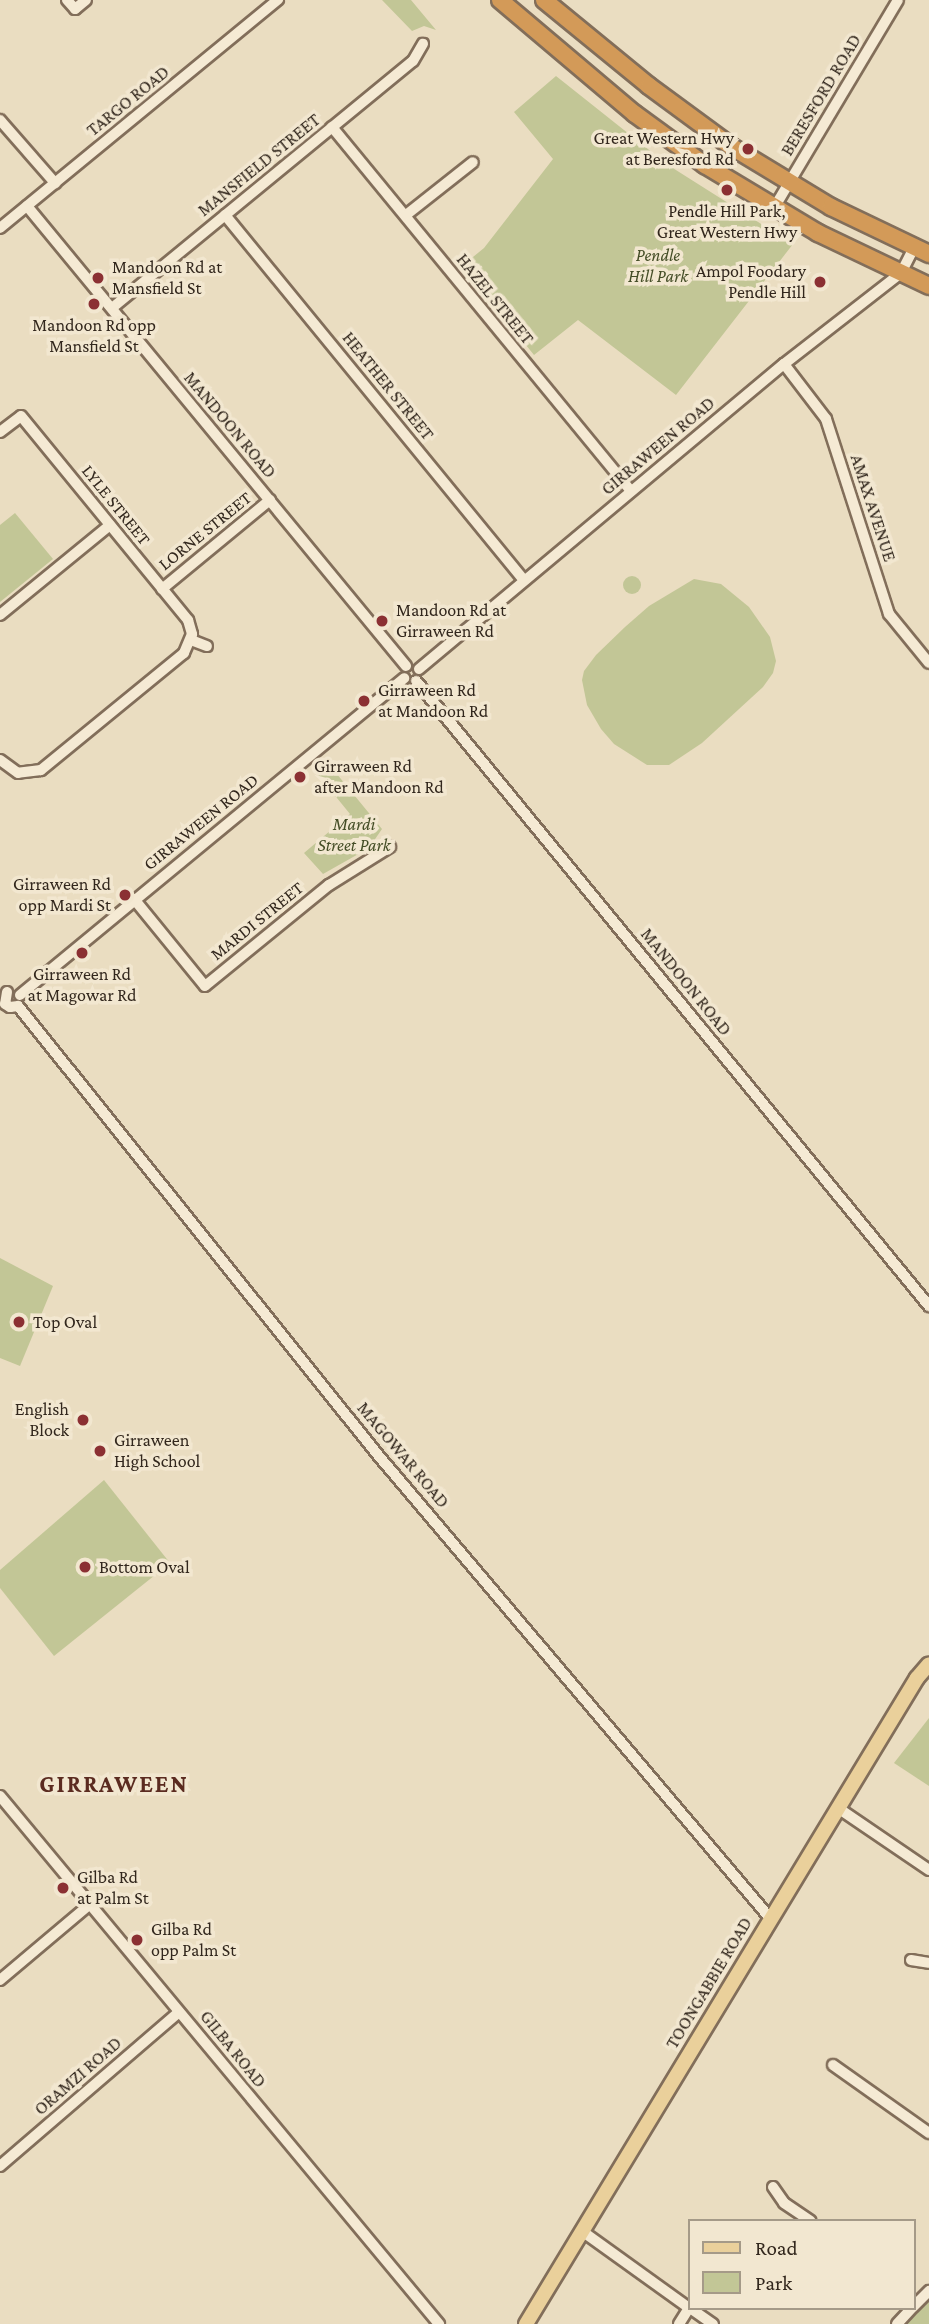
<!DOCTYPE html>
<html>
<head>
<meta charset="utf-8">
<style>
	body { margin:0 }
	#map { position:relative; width:929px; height:2324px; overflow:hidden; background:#eaddc1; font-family:"Crimson Pro",serif }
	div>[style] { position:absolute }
	.green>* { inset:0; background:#c2c696 }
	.round { border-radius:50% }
	.roads { filter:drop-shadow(2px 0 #826e5a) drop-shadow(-2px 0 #826e5a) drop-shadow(0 2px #826e5a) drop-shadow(0 -2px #826e5a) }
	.minor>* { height:10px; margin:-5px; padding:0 5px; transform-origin:5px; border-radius:5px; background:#f5ead4 }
	.major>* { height:14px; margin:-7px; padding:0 7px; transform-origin:7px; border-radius:7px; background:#ead09b }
	.highway>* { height:16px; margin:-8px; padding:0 8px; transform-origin:8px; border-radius:8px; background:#d39a58 }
	.dots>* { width:19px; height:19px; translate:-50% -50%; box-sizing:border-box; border:4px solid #f2e7d0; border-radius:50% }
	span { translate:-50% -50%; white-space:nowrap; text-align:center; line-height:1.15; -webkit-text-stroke:7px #f2e7d0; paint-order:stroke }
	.street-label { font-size:18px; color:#32271d }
	.poi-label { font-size:18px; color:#32271d }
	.right { translate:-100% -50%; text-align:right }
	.left { translate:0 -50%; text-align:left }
	.park-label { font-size:18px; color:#444d26; font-style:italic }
	.district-label { font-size:24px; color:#5b2b20; font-weight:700; letter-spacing:2px }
	.legend { position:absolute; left:688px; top:2219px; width:228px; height:91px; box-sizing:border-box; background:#f2e7d0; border:2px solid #a59a88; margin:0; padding:9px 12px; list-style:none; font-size:21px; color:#32271d }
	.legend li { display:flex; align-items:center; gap:14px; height:35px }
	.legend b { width:35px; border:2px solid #a59a88 }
</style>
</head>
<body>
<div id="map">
	<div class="green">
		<i style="clip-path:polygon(382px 0,411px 0,436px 30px,424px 26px,412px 31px)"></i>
		<i style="clip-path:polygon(556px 76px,668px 165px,793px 244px,676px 395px,578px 320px,534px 355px,462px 266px,484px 248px,553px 159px,514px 112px)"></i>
		<i style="clip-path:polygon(15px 513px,53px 559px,0 602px,0 525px)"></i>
		<i class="round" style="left:623px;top:576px;width:18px;height:18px"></i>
		<i style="clip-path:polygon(694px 579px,721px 584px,749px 607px,770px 637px,776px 661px,773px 673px,763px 687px,702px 743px,669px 765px,647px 765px,614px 744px,601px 729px,587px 705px,582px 680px,584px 671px,596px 655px,625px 627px,649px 606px)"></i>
		<i style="clip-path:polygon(327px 762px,382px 829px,369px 848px,323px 874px,304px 853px,350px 814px,315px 771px)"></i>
		<i style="clip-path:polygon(0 1258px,53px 1286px,20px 1366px,0 1358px)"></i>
		<i style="clip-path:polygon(104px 1480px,170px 1563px,54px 1656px,0 1588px,0 1570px)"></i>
		<i style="clip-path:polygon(929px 1718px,929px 1786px,894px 1763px)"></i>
		<i style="clip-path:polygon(929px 2300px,929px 2324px,907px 2324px)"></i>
	</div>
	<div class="roads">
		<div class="minor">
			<i style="left:67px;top:0;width:12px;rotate:48deg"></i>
			<i style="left:75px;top:9px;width:14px;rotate:-39deg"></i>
			<i style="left:0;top:120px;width:84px;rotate:48.9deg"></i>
			<i style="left:332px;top:127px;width:471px;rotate:50.6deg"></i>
			<i style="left:27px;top:206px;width:596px;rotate:50.51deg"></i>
			<i style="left:774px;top:208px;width:242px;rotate:-59.2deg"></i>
			<i style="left:225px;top:215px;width:472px;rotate:50.7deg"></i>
			<i style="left:406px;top:215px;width:85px;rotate:-38.3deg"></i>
			<i style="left:0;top:228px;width:360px;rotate:-39.4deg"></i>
			<i style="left:112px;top:308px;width:389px;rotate:-39.4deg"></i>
			<i style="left:413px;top:61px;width:20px;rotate:-60deg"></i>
			<i style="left:784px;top:364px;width:69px;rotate:52.6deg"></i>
			<i style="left:826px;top:419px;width:205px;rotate:72.1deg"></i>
			<i style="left:889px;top:614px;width:63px;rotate:50.8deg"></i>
			<i style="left:0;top:432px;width:26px;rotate:-37deg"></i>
			<i style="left:21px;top:416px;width:264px;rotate:50.7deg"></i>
			<i style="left:188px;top:620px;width:15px;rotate:74deg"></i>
			<i style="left:192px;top:634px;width:21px;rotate:113deg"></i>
			<i style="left:184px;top:653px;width:185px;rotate:140.7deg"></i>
			<i style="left:41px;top:770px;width:23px;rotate:173deg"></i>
			<i style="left:18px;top:773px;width:22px;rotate:-144deg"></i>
			<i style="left:162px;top:589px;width:140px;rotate:-39.5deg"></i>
			<i style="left:0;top:615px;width:142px;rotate:-39.3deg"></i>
			<i style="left:191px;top:640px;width:17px;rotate:21deg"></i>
			<i style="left:419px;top:669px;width:476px;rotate:-39.9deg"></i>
			<i style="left:784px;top:364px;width:148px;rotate:-37.9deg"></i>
			<i style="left:901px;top:273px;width:29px;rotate:-63deg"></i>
			<i style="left:416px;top:681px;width:809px;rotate:50.62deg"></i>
			<i style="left:134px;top:899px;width:112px;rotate:50.8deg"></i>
			<i style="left:205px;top:986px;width:160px;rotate:-39.2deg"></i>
			<i style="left:329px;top:885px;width:72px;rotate:-31.9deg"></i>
			<i style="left:7px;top:992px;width:12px;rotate:99deg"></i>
			<i style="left:5px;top:1004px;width:6px;rotate:31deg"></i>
			<i style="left:10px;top:1007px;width:8px;rotate:-7deg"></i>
			<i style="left:20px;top:995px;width:498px;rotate:-39.5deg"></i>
			<i style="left:18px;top:1006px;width:576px;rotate:51.28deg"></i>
			<i style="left:378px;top:1455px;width:607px;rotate:49.75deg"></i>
			<i style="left:0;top:1796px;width:687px;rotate:50.26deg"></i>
			<i style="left:838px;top:1808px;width:110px;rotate:34.3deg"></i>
			<i style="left:911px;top:1960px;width:18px;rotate:9deg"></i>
			<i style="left:0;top:1980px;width:116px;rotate:-40.1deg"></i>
			<i style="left:833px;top:2065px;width:118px;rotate:35.3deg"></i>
			<i style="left:0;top:2166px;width:236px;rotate:-40.7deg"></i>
			<i style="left:773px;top:2187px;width:19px;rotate:55deg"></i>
			<i style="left:784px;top:2203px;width:32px;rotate:34deg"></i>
			<i style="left:582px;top:2231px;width:132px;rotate:35.7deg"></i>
			<i style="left:913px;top:2307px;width:23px;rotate:-45deg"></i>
			<i style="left:690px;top:2308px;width:28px;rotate:35deg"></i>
			<i style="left:679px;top:2324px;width:19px;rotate:-58deg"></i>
			<i style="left:897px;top:2324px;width:22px;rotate:-47deg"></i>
		</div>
		<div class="major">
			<i style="left:526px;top:2324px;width:755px;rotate:-58.82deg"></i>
			<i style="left:917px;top:1678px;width:18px;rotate:-49deg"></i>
		</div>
		<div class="highway">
			<i style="left:500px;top:0;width:177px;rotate:40.2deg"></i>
			<i style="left:635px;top:114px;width:87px;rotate:36.1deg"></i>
			<i style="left:705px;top:165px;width:132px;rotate:31deg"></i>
			<i style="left:818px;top:233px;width:123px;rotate:25.5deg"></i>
			<i style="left:544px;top:0;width:136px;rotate:39.3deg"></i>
			<i style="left:649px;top:86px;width:103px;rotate:36.3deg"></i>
			<i style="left:732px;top:147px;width:116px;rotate:31.2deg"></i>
			<i style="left:831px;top:207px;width:109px;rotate:25.6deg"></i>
		</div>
	</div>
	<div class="dots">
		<i style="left:748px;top:149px;background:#8b3033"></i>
		<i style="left:727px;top:190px;background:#8b3033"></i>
		<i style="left:98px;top:278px;background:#8b3033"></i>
		<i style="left:820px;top:282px;background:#8b3033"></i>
		<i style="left:94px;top:304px;background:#8b3033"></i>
		<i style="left:382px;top:621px;background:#8b3033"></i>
		<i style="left:364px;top:701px;background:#8b3033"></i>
		<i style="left:300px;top:777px;background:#8b3033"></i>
		<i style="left:125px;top:895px;background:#8b3033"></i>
		<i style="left:82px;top:953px;background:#8b3033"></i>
		<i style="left:19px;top:1322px;background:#8b3033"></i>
		<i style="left:83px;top:1420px;background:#8b3033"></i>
		<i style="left:100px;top:1451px;background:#8b3033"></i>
		<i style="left:85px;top:1567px;background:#8b3033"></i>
		<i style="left:63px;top:1888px;background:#8b3033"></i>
		<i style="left:137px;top:1940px;background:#8b3033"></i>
	</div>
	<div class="street-label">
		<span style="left:821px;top:95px;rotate:-59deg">BERESFORD ROAD</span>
		<span style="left:128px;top:101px;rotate:-39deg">TARGO ROAD</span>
		<span style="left:259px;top:165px;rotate:-39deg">MANSFIELD STREET</span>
		<span style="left:495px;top:299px;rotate:51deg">HAZEL STREET</span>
		<span style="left:388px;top:386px;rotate:51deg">HEATHER STREET</span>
		<span style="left:230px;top:425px;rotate:50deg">MANDOON ROAD</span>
		<span style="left:658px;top:446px;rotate:-40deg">GIRRAWEEN ROAD</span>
		<span style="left:116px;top:505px;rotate:51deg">LYLE STREET</span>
		<span style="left:873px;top:508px;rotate:72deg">AMAX AVENUE</span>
		<span style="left:205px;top:531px;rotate:-39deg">LORNE STREET</span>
		<span style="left:201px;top:822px;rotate:-39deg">GIRRAWEEN ROAD</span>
		<span style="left:257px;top:921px;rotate:-39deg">MARDI STREET</span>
		<span style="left:686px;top:982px;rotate:51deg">MANDOON ROAD</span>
		<span style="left:403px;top:1455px;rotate:50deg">MAGOWAR ROAD</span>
		<span style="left:709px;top:1983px;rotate:-59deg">TOONGABBIE ROAD</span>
		<span style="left:233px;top:2049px;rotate:51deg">GILBA ROAD</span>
		<span style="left:78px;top:2076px;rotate:-41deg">ORAMZI ROAD</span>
	</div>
	<div class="poi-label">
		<span class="right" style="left:734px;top:149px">Great Western Hwy<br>at Beresford Rd</span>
		<span style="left:727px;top:222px">Pendle Hill Park,<br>Great Western Hwy</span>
		<span class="left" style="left:112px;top:278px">Mandoon Rd at<br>Mansfield St</span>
		<span class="right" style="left:806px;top:282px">Ampol Foodary<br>Pendle Hill</span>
		<span style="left:94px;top:336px">Mandoon Rd opp<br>Mansfield St</span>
		<span class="left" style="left:396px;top:621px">Mandoon Rd at<br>Girraween Rd</span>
		<span class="left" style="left:378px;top:701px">Girraween Rd<br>at Mandoon Rd</span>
		<span class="left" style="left:314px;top:777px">Girraween Rd<br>after Mandoon Rd</span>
		<span class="right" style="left:111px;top:895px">Girraween Rd<br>opp Mardi St</span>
		<span style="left:82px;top:985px">Girraween Rd<br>at Magowar Rd</span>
		<span class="left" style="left:33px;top:1322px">Top Oval</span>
		<span class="right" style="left:69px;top:1420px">English<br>Block</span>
		<span class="left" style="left:114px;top:1451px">Girraween<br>High School</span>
		<span class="left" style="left:99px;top:1567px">Bottom Oval</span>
		<span class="left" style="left:77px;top:1888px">Gilba Rd<br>at Palm St</span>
		<span class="left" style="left:151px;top:1940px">Gilba Rd<br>opp Palm St</span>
	</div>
	<div class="park-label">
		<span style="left:658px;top:266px">Pendle<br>Hill Park</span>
		<span style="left:354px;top:835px">Mardi<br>Street Park</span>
	</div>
	<div class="district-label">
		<span style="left:114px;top:1784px">GIRRAWEEN</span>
	</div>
	<ul class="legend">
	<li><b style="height:9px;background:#ead09b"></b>Road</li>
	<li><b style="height:19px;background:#c2c696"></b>Park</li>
	</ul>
</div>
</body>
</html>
